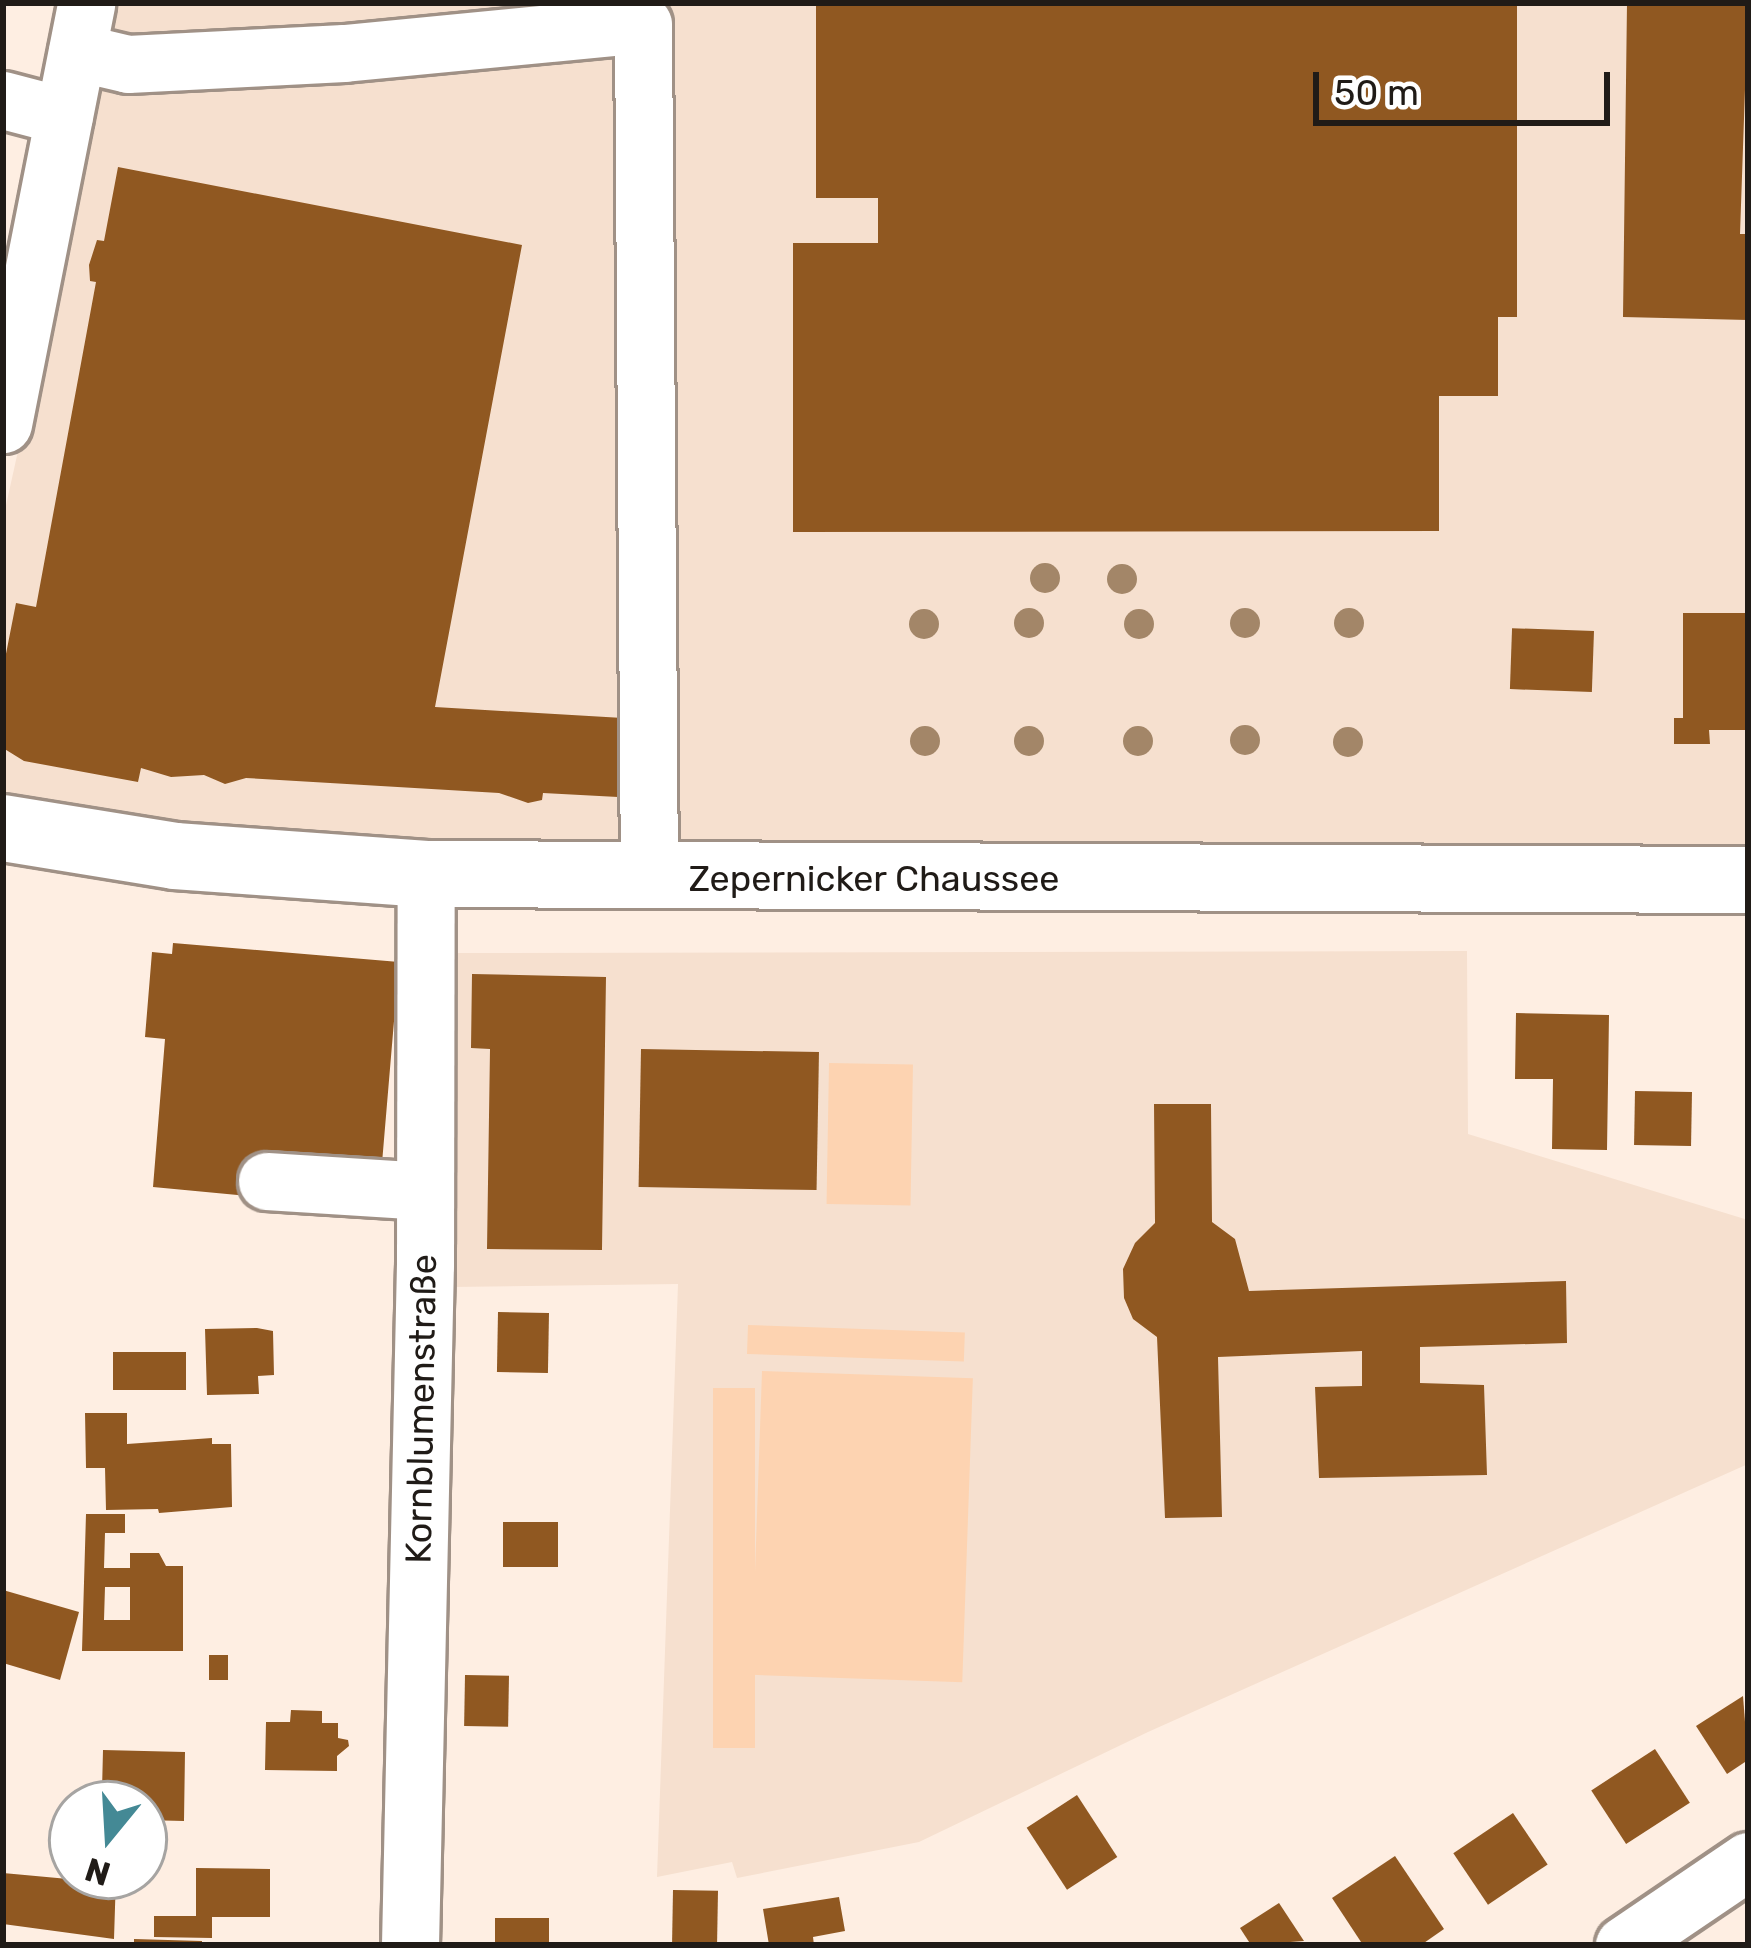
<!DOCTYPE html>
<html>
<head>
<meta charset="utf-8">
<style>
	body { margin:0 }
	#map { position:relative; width:1751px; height:1948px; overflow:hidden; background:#feeee2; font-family:Rubik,sans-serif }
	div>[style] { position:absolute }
	.built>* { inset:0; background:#f6e0cf }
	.green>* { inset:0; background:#fdd3b1; transform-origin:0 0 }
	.building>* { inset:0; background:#905821; transform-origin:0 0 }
	.roads { filter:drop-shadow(3px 0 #a09186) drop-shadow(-3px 0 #a09186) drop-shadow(0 3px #a09186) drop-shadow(0 -3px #a09186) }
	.minor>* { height:57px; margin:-28.5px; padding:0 28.5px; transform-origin:28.5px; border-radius:28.5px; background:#fff }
	.major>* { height:66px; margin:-33px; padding:0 33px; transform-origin:33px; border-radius:33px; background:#fff }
	.trees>* { width:30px; height:30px; margin:-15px; border-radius:50%; background:#a38668 }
	span { translate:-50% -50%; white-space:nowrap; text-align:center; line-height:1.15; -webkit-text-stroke:12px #fff; paint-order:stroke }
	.street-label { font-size:36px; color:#201b17 }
	.frame { position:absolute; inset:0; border:6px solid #201b17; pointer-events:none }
	.north { position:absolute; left:48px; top:1780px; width:120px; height:120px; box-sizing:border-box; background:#fff; border:3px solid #a6a4a2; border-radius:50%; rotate:198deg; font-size:33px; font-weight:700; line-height:48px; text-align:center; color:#201b17 }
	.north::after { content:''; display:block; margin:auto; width:42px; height:54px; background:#448995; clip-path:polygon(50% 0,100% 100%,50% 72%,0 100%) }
	.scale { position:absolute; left:1313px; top:72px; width:297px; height:54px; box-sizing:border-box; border:6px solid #201b17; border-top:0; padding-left:15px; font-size:36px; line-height:42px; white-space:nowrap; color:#201b17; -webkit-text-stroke:9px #fff; paint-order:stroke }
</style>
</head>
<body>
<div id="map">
	<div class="built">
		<i style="clip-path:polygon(117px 3px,1748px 3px,1748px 855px,607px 854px,16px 808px,3px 802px,3px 519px)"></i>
		<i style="clip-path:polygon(1467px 951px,1468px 1134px,1748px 1220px,1748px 1464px,1148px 1732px,919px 1842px,737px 1878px,732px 1862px,657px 1877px,678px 1284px,452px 1287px,457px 953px)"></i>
	</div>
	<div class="green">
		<i style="left:829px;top:1063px;width:84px;height:141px;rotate:1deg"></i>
		<i style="left:748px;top:1325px;width:217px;height:29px;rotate:2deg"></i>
		<i style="left:762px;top:1371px;width:211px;height:304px;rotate:2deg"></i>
		<i style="left:713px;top:1388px;width:42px;height:360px"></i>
	</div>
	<div class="building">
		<i style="clip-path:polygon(816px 3px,1517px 3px,1517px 317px,1498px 317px,1498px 396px,1439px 396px,1439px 531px,793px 532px,793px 243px,878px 243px,878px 198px,816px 198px)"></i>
		<i style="clip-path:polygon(1627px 3px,1748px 3px,1740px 234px,1748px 234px,1748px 320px,1623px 317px)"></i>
		<i style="clip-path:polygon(118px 167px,522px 245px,435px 707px,623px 718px,618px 797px,543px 793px,542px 800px,528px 803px,499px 793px,246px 778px,225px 784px,204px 775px,171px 777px,141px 768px,138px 782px,24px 761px,3px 748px,3px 669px,16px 603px,36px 607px,96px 282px,90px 281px,89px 265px,97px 240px,104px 241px)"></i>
		<i style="clip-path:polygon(1683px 613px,1748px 613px,1748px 730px,1709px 730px,1710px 744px,1674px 744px,1674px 718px,1683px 718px)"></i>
		<i style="left:1594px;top:631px;width:61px;height:82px;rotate:92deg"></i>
		<i style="clip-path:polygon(173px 943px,399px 962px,381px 1175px,258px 1197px,153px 1187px,165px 1039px,145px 1037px,152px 952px,172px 954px)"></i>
		<i style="clip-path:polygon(472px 974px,606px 977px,602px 1250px,487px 1249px,490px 1049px,471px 1048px)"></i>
		<i style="clip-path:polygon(1516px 1013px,1609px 1015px,1607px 1150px,1552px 1149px,1553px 1079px,1515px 1079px)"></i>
		<i style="left:641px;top:1049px;width:178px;height:138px;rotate:1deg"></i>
		<i style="left:1635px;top:1091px;width:57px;height:54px;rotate:1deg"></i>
		<i style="clip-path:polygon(1154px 1104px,1211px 1104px,1212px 1222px,1235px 1239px,1249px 1291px,1566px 1281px,1567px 1343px,1420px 1347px,1420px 1383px,1484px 1385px,1487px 1475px,1319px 1478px,1315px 1387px,1362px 1386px,1362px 1351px,1218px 1357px,1222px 1517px,1165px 1518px,1157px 1337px,1133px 1319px,1124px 1298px,1123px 1269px,1135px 1243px,1155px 1223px)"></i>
		<i style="left:498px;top:1312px;width:51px;height:60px;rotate:1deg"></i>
		<i style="clip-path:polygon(257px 1328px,273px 1331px,274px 1375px,258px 1376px,259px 1394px,207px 1395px,205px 1329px)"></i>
		<i style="left:113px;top:1352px;width:73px;height:38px"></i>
		<i style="clip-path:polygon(85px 1413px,127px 1413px,127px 1444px,212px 1438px,212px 1444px,231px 1444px,232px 1507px,159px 1513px,158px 1509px,106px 1510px,105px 1468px,86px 1468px)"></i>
		<i style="clip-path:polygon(evenodd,86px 1514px,125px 1514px,125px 1533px,105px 1533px,104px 1568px,130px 1568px,130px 1553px,159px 1553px,166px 1566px,183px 1566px,183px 1651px,82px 1651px,86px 1514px,105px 1587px,130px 1587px,130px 1620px,104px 1620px,105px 1587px)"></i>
		<i style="left:503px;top:1522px;width:55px;height:45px"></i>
		<i style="clip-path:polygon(3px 1590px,79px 1612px,60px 1680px,3px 1663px)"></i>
		<i style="left:209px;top:1655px;width:19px;height:25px"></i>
		<i style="left:465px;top:1675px;width:44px;height:51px;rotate:1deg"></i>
		<i style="clip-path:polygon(1743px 1696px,1748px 1760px,1727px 1774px,1696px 1726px)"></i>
		<i style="clip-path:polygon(291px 1710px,322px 1711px,322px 1723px,338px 1723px,338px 1738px,348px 1740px,349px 1746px,337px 1756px,337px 1771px,265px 1770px,266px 1722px,290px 1722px)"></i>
		<i style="left:1655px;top:1749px;width:64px;height:76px;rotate:57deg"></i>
		<i style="clip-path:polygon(103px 1750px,185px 1752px,184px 1821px,144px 1820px,144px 1804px,80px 1804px,81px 1789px,102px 1790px)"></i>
		<i style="left:1077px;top:1795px;width:74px;height:60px;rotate:57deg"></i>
		<i style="left:1513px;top:1813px;width:62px;height:72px;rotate:56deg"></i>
		<i style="clip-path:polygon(1395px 1856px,1444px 1929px,1421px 1945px,1363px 1945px,1332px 1898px)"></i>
		<i style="clip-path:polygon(196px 1868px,270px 1869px,270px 1917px,212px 1917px,212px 1938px,154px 1937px,154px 1916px,196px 1916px)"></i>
		<i style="clip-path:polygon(3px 1873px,79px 1880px,116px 1876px,114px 1939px,3px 1924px)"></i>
		<i style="left:673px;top:1890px;width:45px;height:55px;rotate:1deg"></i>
		<i style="clip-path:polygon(839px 1897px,845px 1931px,813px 1937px,814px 1945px,769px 1945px,763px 1909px)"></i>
		<i style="clip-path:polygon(1279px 1903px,1304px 1941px,1251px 1945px,1240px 1928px)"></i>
		<i style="left:549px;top:1918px;width:27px;height:54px;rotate:90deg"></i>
		<i style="clip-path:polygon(134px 1939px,202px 1941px,202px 1945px,134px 1945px)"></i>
	</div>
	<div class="roads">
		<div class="minor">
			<i style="left:77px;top:52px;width:52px;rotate:13.2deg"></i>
			<i style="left:128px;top:64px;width:216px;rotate:-2.9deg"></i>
			<i style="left:344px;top:53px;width:300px;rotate:-5.5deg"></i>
			<i style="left:643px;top:24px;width:855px;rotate:89.6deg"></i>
			<i style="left:3px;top:100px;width:63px;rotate:14.7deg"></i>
			<i style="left:3px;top:424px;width:429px;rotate:-78.8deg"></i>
			<i style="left:267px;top:1181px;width:158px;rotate:3.6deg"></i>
			<i style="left:410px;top:1945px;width:680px;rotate:-88.74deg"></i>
			<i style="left:425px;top:1265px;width:391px;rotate:-89.9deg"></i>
			<i style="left:1624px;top:1945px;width:150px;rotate:-34.1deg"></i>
		</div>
		<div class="major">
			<i style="left:3px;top:828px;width:174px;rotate:9.2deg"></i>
			<i style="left:175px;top:856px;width:252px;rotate:4.1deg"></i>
			<i style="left:426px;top:874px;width:1322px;rotate:0.26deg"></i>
		</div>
	</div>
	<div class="trees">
		<i style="left:1045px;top:578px"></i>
		<i style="left:1122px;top:579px"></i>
		<i style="left:1029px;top:623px"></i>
		<i style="left:1245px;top:623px"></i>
		<i style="left:1349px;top:623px"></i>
		<i style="left:924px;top:624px"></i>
		<i style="left:1139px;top:624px"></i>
		<i style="left:1245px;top:740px"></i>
		<i style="left:925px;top:741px"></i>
		<i style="left:1029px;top:741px"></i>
		<i style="left:1138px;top:741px"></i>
		<i style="left:1348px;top:742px"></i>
	</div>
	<div class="street-label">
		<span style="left:874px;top:879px">Zepernicker Chaussee</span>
		<span style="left:421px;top:1409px;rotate:-89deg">Kornblumenstraße</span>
	</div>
	<div class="frame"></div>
	<div class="north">N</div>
	<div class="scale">50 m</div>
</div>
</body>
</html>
